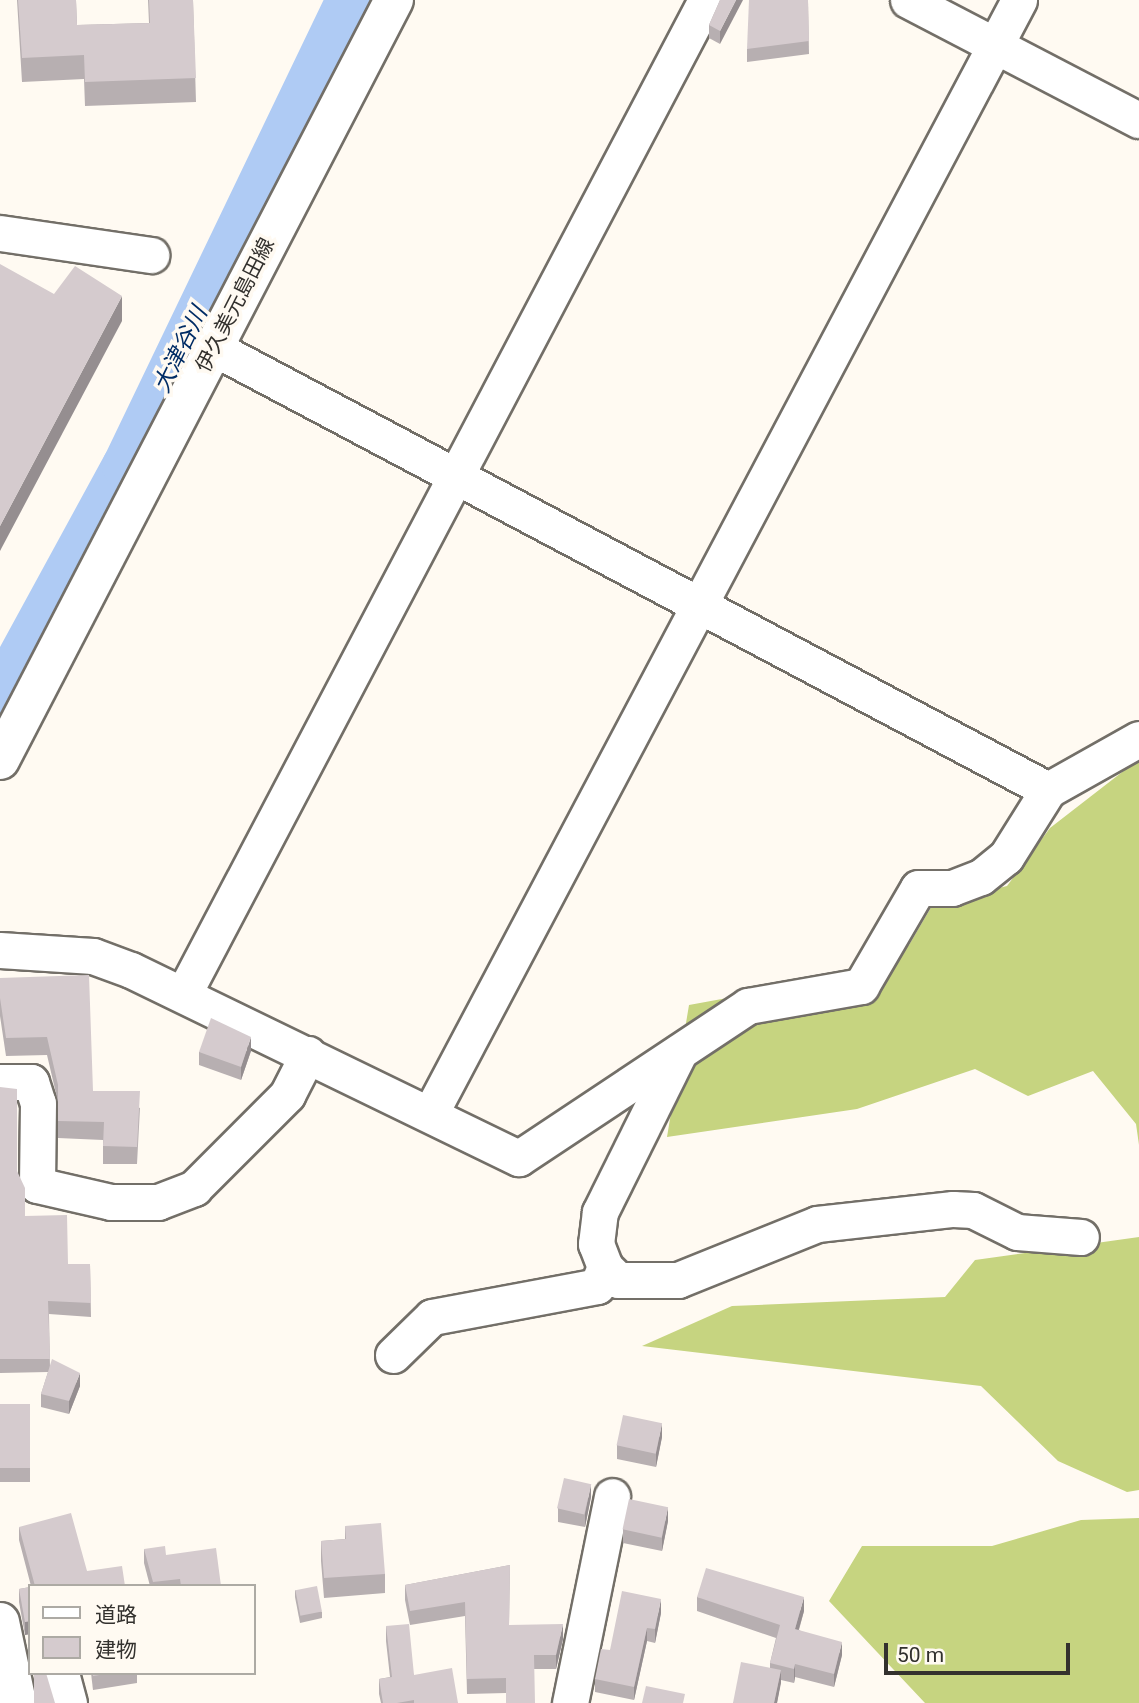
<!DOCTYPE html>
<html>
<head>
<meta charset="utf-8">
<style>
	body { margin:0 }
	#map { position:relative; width:1139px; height:1703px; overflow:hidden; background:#fffaf2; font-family:Roboto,"Noto Sans JP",sans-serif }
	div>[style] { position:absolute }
	.forest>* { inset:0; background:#c6d480 }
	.river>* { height:44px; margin:-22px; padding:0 22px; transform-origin:22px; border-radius:22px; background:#afcbf4 }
	.roads { filter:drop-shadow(2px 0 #736f68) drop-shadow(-2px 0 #736f68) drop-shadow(0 2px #736f68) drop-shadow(0 -2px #736f68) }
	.minor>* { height:35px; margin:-17.5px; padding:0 17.5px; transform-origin:17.5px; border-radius:17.5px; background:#fff }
	.major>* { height:38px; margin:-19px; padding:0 19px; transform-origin:19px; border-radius:19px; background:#fff }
	.wall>* { inset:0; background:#b7afb1; transform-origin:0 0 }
	.shaded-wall>* { inset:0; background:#958e90 }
	.building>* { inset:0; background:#d5cbce; transform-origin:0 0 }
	span { translate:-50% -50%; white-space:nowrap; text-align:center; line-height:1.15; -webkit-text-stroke:7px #fffaf2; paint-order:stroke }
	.street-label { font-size:21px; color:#33312e }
	.water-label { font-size:23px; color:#002c65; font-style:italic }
	.legend { position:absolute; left:28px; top:1584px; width:228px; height:91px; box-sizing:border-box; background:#fffaf2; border:2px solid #adaaa4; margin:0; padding:9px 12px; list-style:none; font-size:21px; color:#33312e }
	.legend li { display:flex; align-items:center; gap:14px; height:35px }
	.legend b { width:35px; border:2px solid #adaaa4 }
	.scale { position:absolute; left:884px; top:1643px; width:186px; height:32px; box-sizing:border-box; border:4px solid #33312e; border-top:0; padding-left:9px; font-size:21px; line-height:24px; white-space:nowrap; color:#33312e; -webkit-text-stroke:5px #fffaf2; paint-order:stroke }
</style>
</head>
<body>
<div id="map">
	<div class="forest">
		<i style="clip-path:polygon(1139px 759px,1139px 1145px,1136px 1124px,1093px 1071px,1028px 1096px,975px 1069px,857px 1109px,667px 1137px,689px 1005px,862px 973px,909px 945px,933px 904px,1007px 886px,1050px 828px)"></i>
		<i style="clip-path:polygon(1139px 1237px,1139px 1490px,1127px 1492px,1058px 1461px,981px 1386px,642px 1346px,732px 1306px,945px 1297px,975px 1260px)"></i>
		<i style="clip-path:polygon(1139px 1518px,1139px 1703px,925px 1703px,829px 1601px,862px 1546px,992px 1546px,1081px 1520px)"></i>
	</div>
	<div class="river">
		<i style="left:0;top:693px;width:259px;rotate:-61.4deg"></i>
		<i style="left:124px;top:466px;width:517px;rotate:-64.33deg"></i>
	</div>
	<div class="roads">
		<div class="minor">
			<i style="left:908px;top:0;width:260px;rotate:27.5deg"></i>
			<i style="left:0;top:233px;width:153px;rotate:8.3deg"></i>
			<i style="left:214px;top:348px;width:944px;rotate:27.92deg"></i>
			<i style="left:0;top:950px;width:93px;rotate:3.7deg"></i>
			<i style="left:93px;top:956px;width:40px;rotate:20.2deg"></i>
			<i style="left:131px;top:970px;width:431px;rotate:25.9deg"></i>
			<i style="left:519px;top:1158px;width:275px;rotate:-33.6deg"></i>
			<i style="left:748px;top:1006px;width:115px;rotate:-10deg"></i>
			<i style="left:861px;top:986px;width:113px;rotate:-59.8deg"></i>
			<i style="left:918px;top:888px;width:34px"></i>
			<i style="left:952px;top:888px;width:31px;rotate:-21deg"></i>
			<i style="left:981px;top:877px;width:32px;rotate:-39deg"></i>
			<i style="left:1006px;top:857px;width:79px;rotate:-57.9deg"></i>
			<i style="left:1048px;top:790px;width:104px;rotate:-29.3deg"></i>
			<i style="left:184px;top:993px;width:1122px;rotate:-62.27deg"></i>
			<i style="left:0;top:1082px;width:31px"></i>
			<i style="left:31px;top:1082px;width:22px;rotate:72deg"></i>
			<i style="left:38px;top:1103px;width:82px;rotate:90.7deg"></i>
			<i style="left:37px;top:1185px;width:76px;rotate:12.9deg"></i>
			<i style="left:111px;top:1202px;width:47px"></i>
			<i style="left:158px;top:1202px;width:39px;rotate:-21deg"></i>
			<i style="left:194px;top:1188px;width:132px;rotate:-45deg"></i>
			<i style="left:287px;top:1095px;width:46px;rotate:-62.9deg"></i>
			<i style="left:430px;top:1114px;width:1260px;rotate:-62.13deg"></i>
			<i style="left:605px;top:1267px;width:18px;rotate:45deg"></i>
			<i style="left:618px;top:1280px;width:60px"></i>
			<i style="left:678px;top:1280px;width:150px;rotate:-21.9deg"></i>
			<i style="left:817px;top:1224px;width:137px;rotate:-6.3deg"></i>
			<i style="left:953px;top:1209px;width:20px;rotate:3deg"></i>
			<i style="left:973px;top:1210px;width:49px;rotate:26.6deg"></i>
			<i style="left:1017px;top:1232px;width:64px;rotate:4.5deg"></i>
			<i style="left:393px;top:1355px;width:54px;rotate:-44.3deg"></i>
			<i style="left:432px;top:1317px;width:168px;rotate:-10.6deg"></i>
			<i style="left:597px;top:1286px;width:21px;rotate:-67deg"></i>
			<i style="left:605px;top:1267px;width:25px;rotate:-111deg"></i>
			<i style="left:596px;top:1244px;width:32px;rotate:-83deg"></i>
			<i style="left:600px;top:1212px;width:178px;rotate:-63.6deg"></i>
			<i style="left:61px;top:1673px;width:31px;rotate:75deg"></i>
			<i style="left:570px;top:1703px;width:211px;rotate:-78.5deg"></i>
		</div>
		<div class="major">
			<i style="left:0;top:760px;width:856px;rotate:-62.6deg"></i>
			<i style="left:0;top:1622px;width:83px;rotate:78.1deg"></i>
		</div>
	</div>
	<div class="wall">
		<i style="clip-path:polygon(17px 0,76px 0,77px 25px,149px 23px,148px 0,193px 0,196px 102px,85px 106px,84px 79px,22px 82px)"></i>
		<i style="clip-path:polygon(720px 0,720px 44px,709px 38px,709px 25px)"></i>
		<i style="clip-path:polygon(808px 2px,809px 54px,747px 62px,747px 49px)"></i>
		<i style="clip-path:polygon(0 978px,93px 1091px,140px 1108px,137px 1164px,103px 1164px,103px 1140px,58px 1138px,58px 1102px,47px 1055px,6px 1056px,0 1016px)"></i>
		<i style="clip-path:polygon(251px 1051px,241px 1080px,199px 1065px,199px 1052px)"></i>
		<i style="clip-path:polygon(0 1087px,25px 1216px,68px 1264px,90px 1264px,91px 1317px,49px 1314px,50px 1368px,80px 1386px,69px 1414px,41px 1407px,41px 1394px,48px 1372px,0 1373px)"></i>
		<i style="left:0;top:1404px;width:30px;height:78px"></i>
		<i style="clip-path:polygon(662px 1437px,656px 1467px,617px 1459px,617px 1445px)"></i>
		<i style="clip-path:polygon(591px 1497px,585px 1527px,558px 1522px,558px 1508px)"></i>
		<i style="clip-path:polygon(668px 1521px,662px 1551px,623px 1543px,623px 1529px)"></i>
		<i style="clip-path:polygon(345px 1526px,385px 1574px,385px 1593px,324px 1598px,321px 1561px,321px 1541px,345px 1539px)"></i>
		<i style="clip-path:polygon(19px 1527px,87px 1571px,125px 1586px,31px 1586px,19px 1540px)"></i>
		<i style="clip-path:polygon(144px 1549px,166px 1555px,221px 1586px,150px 1586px,144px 1563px)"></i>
		<i style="clip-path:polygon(510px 1565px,509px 1625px,563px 1639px,556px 1669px,534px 1669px,506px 1693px,467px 1694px,465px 1616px,410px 1625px,405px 1600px,405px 1585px)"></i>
		<i style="clip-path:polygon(30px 1587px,30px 1634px,25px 1635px,19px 1602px,19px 1589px)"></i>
		<i style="clip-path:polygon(295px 1590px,322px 1612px,322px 1618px,300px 1623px,295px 1597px)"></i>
		<i style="clip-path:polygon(697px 1597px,804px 1611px,799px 1630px,842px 1655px,834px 1687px,795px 1677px,794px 1683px,781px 1680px,777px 1703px,733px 1703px,770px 1668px,770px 1663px,776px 1638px,697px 1611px)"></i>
		<i style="clip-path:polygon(661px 1613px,655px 1643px,647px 1641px,634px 1700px,595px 1692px,595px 1679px,610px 1650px)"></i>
		<i style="clip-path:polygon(386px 1626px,414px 1675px,458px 1703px,381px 1703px,379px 1694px,379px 1679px,390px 1677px,386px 1641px)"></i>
		<i style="clip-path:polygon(91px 1673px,137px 1673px,137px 1683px,93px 1690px)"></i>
	</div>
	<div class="shaded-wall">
		<i style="clip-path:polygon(736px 0,743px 0,720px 44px,720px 31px)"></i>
		<i style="clip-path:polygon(122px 296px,122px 321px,0 551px,0 526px)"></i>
		<i style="clip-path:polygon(251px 1037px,251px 1051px,241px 1080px,241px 1067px)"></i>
		<i style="clip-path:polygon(80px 1373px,80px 1386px,69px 1414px,69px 1401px)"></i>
		<i style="clip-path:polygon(662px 1423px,662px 1437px,656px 1467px,656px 1453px)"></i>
		<i style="clip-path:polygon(591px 1484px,591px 1497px,585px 1527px,585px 1514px)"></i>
		<i style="clip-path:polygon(668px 1507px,668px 1521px,662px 1551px,662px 1537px)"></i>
		<i style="clip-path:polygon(804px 1597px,804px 1611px,795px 1642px,795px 1629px)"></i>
		<i style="clip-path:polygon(661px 1599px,661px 1613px,655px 1643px,655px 1629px)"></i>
		<i style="clip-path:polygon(30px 1621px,30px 1634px,25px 1635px,25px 1622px)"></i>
		<i style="clip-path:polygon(563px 1624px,563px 1639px,556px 1669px,556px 1655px)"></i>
		<i style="clip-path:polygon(647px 1628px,647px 1641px,634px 1700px,634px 1687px)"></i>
		<i style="clip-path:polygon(842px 1642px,842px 1655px,834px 1687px,834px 1674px)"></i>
		<i style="clip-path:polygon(795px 1664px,795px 1677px,794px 1683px,794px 1669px)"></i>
		<i style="clip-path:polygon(781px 1670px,781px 1683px,777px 1703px,774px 1703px)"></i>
	</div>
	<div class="building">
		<i style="clip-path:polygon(18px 0,76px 0,77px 25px,150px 23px,149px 0,193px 0,196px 78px,85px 82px,84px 55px,22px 58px)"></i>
		<i style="clip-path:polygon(720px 0,736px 0,720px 31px,709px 25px)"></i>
		<i style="clip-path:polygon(749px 0,808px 0,809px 41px,747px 49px)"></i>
		<i style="clip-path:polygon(0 264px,54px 294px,75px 266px,122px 296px,0 526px)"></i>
		<i style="clip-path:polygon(89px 975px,93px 1091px,140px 1091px,137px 1147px,103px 1146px,104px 1122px,58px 1121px,58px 1085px,47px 1037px,6px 1038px,0 998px,0 978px)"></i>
		<i style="clip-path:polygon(211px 1018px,251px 1037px,241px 1067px,199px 1052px)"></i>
		<i style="clip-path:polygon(0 1087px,17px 1089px,17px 1171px,25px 1188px,25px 1216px,67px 1215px,68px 1264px,90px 1264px,91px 1303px,48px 1301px,50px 1359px,0 1359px)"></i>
		<i style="clip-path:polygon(52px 1359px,80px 1373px,69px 1401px,41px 1394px)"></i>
		<i style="left:0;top:1404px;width:30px;height:64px"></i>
		<i style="left:623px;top:1415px;width:40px;height:31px;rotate:12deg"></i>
		<i style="left:564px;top:1478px;width:28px;height:31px;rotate:13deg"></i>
		<i style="left:629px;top:1499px;width:40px;height:31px;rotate:12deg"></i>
		<i style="clip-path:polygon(71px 1513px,87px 1571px,122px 1566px,125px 1586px,35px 1586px,19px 1527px)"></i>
		<i style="clip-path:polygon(381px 1523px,385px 1574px,324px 1578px,321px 1541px,346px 1539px,345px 1526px)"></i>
		<i style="clip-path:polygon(165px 1546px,166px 1555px,216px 1548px,221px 1586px,181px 1586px,180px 1579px,153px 1582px,144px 1549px)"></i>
		<i style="clip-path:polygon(510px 1565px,509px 1625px,563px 1624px,556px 1655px,534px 1655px,535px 1703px,506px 1703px,506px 1678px,467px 1679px,465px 1602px,410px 1611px,405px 1585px)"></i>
		<i style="clip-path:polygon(706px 1568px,804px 1597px,795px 1629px,842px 1642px,834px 1674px,795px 1664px,794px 1669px,770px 1663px,780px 1625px,697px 1597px)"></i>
		<i style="left:317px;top:1586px;width:26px;height:22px;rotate:79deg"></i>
		<i style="clip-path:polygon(30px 1587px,30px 1621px,25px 1622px,19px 1589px)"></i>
		<i style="clip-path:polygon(622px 1591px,661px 1599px,655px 1629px,647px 1628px,634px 1687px,595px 1679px,601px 1649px,610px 1650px)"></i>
		<i style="clip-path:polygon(409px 1624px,414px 1675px,452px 1668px,458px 1703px,414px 1703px,414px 1700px,397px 1703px,383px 1703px,379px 1679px,392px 1677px,386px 1626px)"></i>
		<i style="clip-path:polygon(741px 1662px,781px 1670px,774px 1703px,733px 1703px)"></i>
		<i style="clip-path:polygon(34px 1673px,46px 1673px,55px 1703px,34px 1703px)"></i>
		<i style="clip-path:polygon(93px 1673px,112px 1673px,93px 1676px)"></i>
		<i style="clip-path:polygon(646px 1686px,685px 1694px,683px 1703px,642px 1703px)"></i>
	</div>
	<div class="street-label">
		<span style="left:235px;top:305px;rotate:-63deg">伊久美元島田線</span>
	</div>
	<div class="water-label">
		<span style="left:181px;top:350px;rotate:-64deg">大津谷川</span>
	</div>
	<ul class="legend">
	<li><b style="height:9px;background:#fff"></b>道路</li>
	<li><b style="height:19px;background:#d5cbce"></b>建物</li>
	</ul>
	<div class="scale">50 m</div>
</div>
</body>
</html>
